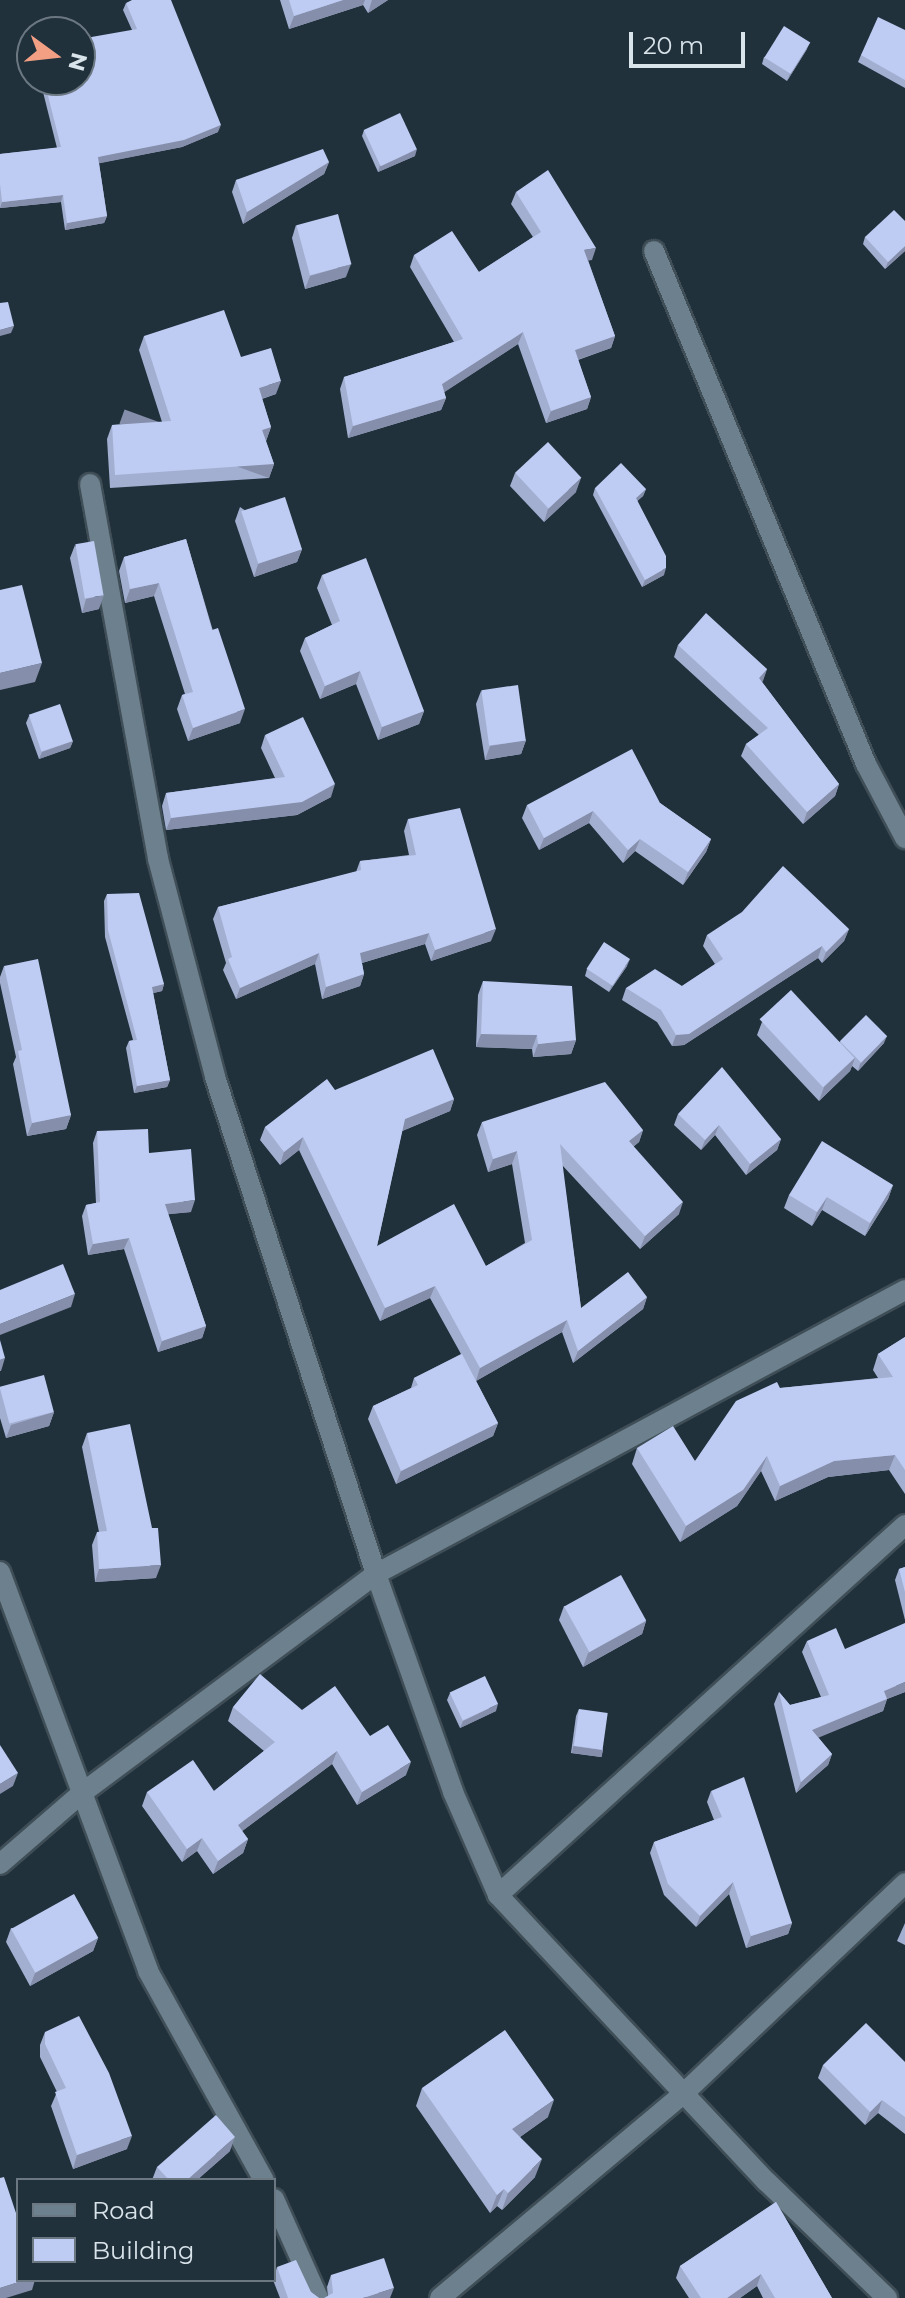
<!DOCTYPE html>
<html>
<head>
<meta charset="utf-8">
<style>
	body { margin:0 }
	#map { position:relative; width:905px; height:2298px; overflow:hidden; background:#21313c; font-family:Montserrat,sans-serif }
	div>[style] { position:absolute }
	.roads { filter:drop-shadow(2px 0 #3f4e57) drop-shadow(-2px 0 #3f4e57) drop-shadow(0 2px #3f4e57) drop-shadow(0 -2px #3f4e57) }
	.street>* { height:20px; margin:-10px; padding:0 10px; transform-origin:10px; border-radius:10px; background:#6d808d }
	.wall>* { inset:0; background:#a3afd1 }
	.shaded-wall>* { inset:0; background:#858eaa; transform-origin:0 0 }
	.building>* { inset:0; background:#becbf3; transform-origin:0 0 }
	span { translate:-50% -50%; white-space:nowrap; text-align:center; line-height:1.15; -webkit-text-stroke:8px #21313c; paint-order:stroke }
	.legend { position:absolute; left:16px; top:2178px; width:260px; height:104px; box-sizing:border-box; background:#21313c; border:2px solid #6b7882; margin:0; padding:10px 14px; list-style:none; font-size:24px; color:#d9e3ea }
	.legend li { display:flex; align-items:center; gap:16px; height:40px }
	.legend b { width:40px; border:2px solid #6b7882 }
	.north { position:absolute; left:16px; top:16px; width:80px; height:80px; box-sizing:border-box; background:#21313c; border:2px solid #6b7882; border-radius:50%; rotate:105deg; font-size:22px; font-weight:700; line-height:32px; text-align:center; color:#d9e3ea }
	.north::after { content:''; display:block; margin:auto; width:28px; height:36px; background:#f39f84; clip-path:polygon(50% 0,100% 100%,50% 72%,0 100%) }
	.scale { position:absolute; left:629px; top:32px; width:116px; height:36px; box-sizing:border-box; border:4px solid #d9e3ea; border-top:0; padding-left:10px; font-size:24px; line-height:28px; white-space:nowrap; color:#d9e3ea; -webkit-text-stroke:6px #21313c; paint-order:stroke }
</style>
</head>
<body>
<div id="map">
	<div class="roads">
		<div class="street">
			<i style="left:654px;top:251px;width:555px;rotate:67.55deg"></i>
			<i style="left:866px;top:764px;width:84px;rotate:62.2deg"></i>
			<i style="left:90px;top:484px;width:381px;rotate:79.7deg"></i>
			<i style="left:158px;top:859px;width:225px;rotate:75.3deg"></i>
			<i style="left:215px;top:1077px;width:522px;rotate:72.05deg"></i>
			<i style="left:376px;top:1574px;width:231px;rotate:70.5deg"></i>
			<i style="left:453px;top:1792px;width:112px;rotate:66.4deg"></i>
			<i style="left:498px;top:1895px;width:393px;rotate:46.9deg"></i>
			<i style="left:767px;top:2182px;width:167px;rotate:44deg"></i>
			<i style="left:0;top:1572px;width:426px;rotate:69.6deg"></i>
			<i style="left:148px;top:1971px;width:239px;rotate:61deg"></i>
			<i style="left:0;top:1864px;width:108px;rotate:-40.9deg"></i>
			<i style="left:82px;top:1793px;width:367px;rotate:-36.7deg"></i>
			<i style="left:376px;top:1574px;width:600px;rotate:-28.23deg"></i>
			<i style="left:498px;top:1895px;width:550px;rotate:-42.27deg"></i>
			<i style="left:274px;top:2199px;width:108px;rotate:66deg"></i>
			<i style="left:440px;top:2298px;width:319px;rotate:-40deg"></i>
			<i style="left:684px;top:2093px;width:305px;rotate:-43.5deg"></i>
		</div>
	</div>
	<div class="wall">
		<i style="clip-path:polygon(280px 0,388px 0,368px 13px,363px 5px,289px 29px)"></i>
		<i style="clip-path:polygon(126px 3px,218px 132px,182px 147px,99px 163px,107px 216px,104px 223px,65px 230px,61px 202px,0 208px,0 154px,57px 148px,40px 80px,80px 80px,132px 30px,123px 10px)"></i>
		<i style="clip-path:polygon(905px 30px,905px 88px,858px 62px,861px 55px)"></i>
		<i style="clip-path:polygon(807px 49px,787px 81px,762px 64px,764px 57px)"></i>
		<i style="clip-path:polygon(364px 130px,415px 156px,378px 172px,362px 136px)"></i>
		<i style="clip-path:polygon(329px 162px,324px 174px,243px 224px,232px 192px,236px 180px)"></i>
		<i style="clip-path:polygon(516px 192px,592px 260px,588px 260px,615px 336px,611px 348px,578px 360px,591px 397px,587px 409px,546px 423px,518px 344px,444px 392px,446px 398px,441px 410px,348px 438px,340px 389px,344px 377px,454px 342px,410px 267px,414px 255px,479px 272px,533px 237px,511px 204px)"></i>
		<i style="clip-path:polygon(905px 221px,905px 251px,885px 269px,863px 244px,865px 237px)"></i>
		<i style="clip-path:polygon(296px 225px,346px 277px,305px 289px,292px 238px)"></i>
		<i style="clip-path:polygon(144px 336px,241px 357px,276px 394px,262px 399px,271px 427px,266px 441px,274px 464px,269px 478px,110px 488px,107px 439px,112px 425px,162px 422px,139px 350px)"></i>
		<i style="clip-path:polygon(515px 473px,576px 492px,544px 522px,510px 486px)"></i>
		<i style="clip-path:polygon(595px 488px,646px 489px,643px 496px,637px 501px,664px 575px,642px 587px,593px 495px)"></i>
		<i style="clip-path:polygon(240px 507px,302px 549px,297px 562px,254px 577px,235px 521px)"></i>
		<i style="clip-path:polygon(186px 539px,240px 723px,188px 741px,177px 709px,182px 695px,185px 694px,154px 596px,125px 603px,119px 571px,124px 557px)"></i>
		<i style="clip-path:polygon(75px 545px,99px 609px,82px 613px,70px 558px)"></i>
		<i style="clip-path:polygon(322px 575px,424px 711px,419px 724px,378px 740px,356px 684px,320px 699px,300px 651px,305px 638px,332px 625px,317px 588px)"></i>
		<i style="clip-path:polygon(678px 645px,767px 669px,762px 682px,839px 784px,835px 796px,803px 824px,741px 756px,746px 744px,759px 735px,674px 657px)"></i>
		<i style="clip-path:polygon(481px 691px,526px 740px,521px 754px,485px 760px,476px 704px)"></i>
		<i style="clip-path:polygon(29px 716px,73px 741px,70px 748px,39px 759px,26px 723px)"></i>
		<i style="clip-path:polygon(265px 735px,331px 797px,297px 815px,166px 830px,162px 806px,166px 793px,275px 778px,261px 748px)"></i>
		<i style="clip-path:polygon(660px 803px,711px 839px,706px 852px,683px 885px,635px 851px,623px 863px,589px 823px,539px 850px,522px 818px,527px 805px)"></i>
		<i style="clip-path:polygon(408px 819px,491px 941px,431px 961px,425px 944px,362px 963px,364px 974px,360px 986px,322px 999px,315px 964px,236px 999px,223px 970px,226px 963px,213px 919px,218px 907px,356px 872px,360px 861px,409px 855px,404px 831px)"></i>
		<i style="clip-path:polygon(107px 894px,164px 984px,162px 991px,153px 993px,170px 1080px,167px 1087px,134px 1093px,126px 1048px,129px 1041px,133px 1040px,105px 937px,104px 901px)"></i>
		<i style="clip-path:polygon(849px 929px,844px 941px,822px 963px,818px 958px,684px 1045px,672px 1046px,657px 1022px,622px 1000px,626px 988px,682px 986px,715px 964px,703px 946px,707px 935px)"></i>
		<i style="clip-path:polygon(4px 966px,71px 1115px,66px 1129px,27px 1136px,13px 1064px,16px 1057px,0 983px,0 977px)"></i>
		<i style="clip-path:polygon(627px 966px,609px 992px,585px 976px,587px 969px)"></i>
		<i style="clip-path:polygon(483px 981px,576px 1040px,571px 1054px,533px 1057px,532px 1049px,476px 1047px,478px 995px)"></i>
		<i style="clip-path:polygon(762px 1022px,840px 1042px,884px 1043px,858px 1071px,852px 1066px,850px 1071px,819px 1101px,757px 1035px)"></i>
		<i style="clip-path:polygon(335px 1090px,454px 1099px,450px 1111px,402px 1131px,377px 1246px,486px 1266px,525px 1243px,512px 1164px,488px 1172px,477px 1135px,482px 1122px,643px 1130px,639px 1142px,633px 1147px,679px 1214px,640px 1249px,562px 1165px,581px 1308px,647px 1297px,643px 1309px,573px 1363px,562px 1332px,476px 1381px,498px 1423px,493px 1436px,396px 1484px,368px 1419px,373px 1406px,411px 1388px,414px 1378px,461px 1354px,430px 1298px,380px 1321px,299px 1150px,280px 1165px,260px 1140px,265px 1127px)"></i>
		<i style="clip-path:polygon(678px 1114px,781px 1139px,777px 1150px,746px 1175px,715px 1135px,701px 1150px,674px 1125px)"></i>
		<i style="clip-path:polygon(97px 1131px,149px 1153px,191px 1212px,168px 1214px,206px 1326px,202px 1338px,158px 1352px,124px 1249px,88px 1255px,82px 1216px,86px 1205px,96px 1203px,93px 1143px)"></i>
		<i style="clip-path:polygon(893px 1185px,888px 1199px,865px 1236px,822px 1210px,812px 1226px,784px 1208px,789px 1195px)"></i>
		<i style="clip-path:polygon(905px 1337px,905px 1494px,889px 1470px,828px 1477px,775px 1501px,761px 1471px,737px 1506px,680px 1542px,632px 1464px,637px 1448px,695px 1461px,780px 1388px,878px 1378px,873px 1370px,878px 1354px)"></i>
		<i style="clip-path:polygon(0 1388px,54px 1412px,49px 1426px,6px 1438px,0 1418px)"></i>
		<i style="clip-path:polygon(87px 1433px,156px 1578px,95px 1582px,92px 1545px,97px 1532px,99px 1532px,82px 1447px)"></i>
		<i style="clip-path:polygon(905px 1567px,905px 1620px,895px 1580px,899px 1569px)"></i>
		<i style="clip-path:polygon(564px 1606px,646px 1621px,642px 1634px,583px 1667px,559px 1620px)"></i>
		<i style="clip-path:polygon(807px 1641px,845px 1649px,905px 1692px,887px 1699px,883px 1711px,818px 1737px,832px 1754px,828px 1765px,796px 1793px,774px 1704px,779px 1692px,790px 1705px,821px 1697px,802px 1652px)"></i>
		<i style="clip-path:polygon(450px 1693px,496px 1711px,460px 1728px,447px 1700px)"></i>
		<i style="clip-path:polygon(233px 1707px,302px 1710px,370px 1736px,406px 1775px,357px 1805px,332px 1764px,242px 1831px,248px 1839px,243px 1853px,213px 1874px,197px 1851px,182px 1862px,142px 1806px,147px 1792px,214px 1791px,264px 1751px,228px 1721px)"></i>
		<i style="clip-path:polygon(579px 1709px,603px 1750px,601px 1757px,571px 1753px,576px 1716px)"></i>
		<i style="clip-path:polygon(711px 1791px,792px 1923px,788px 1934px,746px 1948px,729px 1894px,696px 1927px,664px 1895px,650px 1853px,654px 1842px,714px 1820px,707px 1802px)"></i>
		<i style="clip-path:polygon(905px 1923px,905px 1945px,897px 1941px)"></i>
		<i style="clip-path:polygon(11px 1928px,98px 1938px,93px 1951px,30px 1986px,6px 1942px)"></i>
		<i style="clip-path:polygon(45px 2032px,127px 2149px,73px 2169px,51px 2106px,57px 2092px,40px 2057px,40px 2045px)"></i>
		<i style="clip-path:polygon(905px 2062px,905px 2134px,878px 2113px,865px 2125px,818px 2078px,823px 2065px)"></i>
		<i style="clip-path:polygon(422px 2088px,548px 2117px,520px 2137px,535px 2177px,502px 2210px,497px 2206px,490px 2213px,416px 2106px)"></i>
		<i style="clip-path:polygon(230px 2151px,197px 2180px,152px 2180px,157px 2167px)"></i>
		<i style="clip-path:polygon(776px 2202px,832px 2298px,763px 2298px,757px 2286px,740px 2298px,689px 2298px,676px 2278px,680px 2266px)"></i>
		<i style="clip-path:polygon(277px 2267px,311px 2292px,319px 2298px,280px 2298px,273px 2280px)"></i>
		<i style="clip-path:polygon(331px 2275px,390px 2298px,328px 2296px,327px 2287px)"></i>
	</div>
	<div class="shaded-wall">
		<i style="clip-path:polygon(343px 0,365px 0,363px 5px,289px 29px,294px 16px)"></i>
		<i style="clip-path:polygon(372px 0,388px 0,368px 13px)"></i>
		<i style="clip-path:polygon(810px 42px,807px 49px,787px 81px,790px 74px)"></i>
		<i style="clip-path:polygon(221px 125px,218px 132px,182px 147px,96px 164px,98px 157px)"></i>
		<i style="clip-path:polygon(417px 149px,415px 156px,378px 172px,380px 165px)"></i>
		<i style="clip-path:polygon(329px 162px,324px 174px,243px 224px,247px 212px)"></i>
		<i style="clip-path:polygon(63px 195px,61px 202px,0 208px,2px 202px)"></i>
		<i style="clip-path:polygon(107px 216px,104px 223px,65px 230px,67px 223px)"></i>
		<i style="clip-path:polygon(905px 246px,905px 251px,885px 269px,888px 262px)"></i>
		<i style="clip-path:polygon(596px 248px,592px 260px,580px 262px,584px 250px)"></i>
		<i style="clip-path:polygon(351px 264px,346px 277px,305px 289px,310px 276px)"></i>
		<i style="clip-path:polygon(14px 326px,11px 333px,0 336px,0 330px)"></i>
		<i style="clip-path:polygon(523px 332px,518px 344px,437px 397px,442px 384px)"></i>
		<i style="clip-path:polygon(615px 336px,611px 348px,571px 362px,575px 350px)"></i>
		<i style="clip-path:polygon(281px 381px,276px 394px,254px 401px,259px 388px)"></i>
		<i style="clip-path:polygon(591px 397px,587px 409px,546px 423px,551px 411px)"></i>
		<i style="clip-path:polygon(446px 398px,441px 410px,348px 438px,353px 426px)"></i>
		<i style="clip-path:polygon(271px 427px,266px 441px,262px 430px)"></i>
		<i style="left:274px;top:464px;width:15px;height:159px;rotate:110deg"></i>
		<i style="clip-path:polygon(581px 478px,576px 492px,544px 522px,548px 509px)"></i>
		<i style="clip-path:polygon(646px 489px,643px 496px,633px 505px,636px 498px)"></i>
		<i style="clip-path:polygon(302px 549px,297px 562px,254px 577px,258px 564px)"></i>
		<i style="clip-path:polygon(666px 568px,664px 575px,642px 587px,645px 580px)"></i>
		<i style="clip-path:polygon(159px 583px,154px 596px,125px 603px,130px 589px)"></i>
		<i style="clip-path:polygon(104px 595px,99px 609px,82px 613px,86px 599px)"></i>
		<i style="clip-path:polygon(42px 663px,35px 682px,0 690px,0 673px)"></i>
		<i style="clip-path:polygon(767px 669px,763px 681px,754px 690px,759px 678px)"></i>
		<i style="clip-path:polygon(360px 671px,356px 684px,320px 699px,325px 686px)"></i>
		<i style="clip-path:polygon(245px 709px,240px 723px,188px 741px,193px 728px)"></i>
		<i style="clip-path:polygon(424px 711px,419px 724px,378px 740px,382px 727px)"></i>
		<i style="clip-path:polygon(526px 740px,521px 754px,485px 760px,490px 746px)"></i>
		<i style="clip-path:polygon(73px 741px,70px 748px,39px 759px,42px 752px)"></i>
		<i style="clip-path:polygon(335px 784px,331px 797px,297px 815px,166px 830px,171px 818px)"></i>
		<i style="clip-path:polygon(839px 784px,835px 796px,803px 824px,807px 812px)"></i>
		<i style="clip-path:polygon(593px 811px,589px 823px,539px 850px,544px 838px)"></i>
		<i style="clip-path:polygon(640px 839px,635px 851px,623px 863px,628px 850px)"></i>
		<i style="clip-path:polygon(711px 839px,706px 852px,683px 885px,688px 872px)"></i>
		<i style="clip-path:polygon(496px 929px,491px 941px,431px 961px,435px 950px)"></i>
		<i style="clip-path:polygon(849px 929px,844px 941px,822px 963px,826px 952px)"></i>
		<i style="clip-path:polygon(429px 933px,425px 944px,355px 965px,360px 953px)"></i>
		<i style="clip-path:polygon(822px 946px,818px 958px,684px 1045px,672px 1046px,676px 1035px)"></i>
		<i style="clip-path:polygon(319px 953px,315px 964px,236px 999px,240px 988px)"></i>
		<i style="clip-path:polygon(630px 959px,627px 966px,609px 992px,612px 985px)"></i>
		<i style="clip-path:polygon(364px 974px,360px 986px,322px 999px,326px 987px)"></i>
		<i style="clip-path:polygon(164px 984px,162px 991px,150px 994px,152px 987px)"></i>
		<i style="clip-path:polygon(481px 1034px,537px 1035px,532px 1049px,476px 1047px)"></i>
		<i style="clip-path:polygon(887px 1036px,884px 1043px,858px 1071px,860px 1064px)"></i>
		<i style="clip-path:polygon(576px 1040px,571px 1054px,533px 1057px,538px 1044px)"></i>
		<i style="clip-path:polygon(855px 1058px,850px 1071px,819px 1101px,824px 1087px)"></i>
		<i style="clip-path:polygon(170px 1080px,167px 1087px,134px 1093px,137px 1086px)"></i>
		<i style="clip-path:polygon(454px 1099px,450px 1111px,400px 1132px,405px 1119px)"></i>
		<i style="clip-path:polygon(71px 1115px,66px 1129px,27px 1136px,32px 1123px)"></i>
		<i style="clip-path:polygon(719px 1125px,715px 1135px,701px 1150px,705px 1140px)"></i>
		<i style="clip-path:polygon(643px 1130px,639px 1142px,624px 1154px,629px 1141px)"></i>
		<i style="clip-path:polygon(303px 1137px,299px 1150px,280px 1165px,284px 1152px)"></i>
		<i style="clip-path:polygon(781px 1139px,777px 1150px,746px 1175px,750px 1164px)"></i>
		<i style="clip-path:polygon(517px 1151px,512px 1164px,488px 1172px,493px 1159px)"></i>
		<i style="clip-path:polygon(893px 1185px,888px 1199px,865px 1236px,870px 1223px)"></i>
		<i style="clip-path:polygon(827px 1197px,822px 1210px,812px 1226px,817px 1212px)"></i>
		<i style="clip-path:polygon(195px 1200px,191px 1212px,161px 1215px,165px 1204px)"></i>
		<i style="clip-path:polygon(683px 1202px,679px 1214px,640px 1249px,645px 1236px)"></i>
		<i style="clip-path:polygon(129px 1238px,124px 1249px,88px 1255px,93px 1244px)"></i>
		<i style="clip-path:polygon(435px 1286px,430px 1298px,380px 1321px,385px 1308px)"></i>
		<i style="clip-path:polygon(75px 1294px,71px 1307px,0 1335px,0 1324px)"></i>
		<i style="clip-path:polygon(647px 1297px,643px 1309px,573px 1363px,578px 1351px)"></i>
		<i style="clip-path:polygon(567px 1320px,562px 1332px,476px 1381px,480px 1368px)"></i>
		<i style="clip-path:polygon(206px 1326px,202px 1338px,158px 1352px,162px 1341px)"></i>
		<i style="clip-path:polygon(5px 1358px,1px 1371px,0 1371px,0 1360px)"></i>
		<i style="clip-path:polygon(54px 1412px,49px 1426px,6px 1438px,11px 1425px)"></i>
		<i style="clip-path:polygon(498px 1423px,493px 1436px,396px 1484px,401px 1471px)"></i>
		<i style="clip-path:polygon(895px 1455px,889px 1470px,828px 1477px,775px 1501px,780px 1486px,834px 1461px)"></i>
		<i style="clip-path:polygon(767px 1456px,761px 1471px,737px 1506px,680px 1542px,686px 1526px)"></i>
		<i style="clip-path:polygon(161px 1565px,156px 1578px,95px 1582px,99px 1569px)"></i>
		<i style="clip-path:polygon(646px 1621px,642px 1634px,583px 1667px,588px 1653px)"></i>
		<i style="clip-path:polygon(905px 1682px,905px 1692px,887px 1699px,883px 1711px,808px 1742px,812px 1730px,884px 1691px)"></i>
		<i style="clip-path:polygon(498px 1704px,496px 1711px,460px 1728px,463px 1721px)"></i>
		<i style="left:573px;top:1746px;width:30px;height:7px;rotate:8deg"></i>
		<i style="clip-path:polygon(337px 1751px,332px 1764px,233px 1838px,238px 1825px)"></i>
		<i style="clip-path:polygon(832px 1754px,828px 1765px,796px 1793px,801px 1782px)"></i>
		<i style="clip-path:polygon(411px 1762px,406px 1775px,357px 1805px,362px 1792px)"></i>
		<i style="clip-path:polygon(18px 1773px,13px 1786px,0 1794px,0 1784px)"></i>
		<i style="clip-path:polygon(202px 1838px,197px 1851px,182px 1862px,187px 1849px)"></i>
		<i style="clip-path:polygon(248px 1839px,243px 1853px,213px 1874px,218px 1861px)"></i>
		<i style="clip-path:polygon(733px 1882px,729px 1894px,696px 1927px,700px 1916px)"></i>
		<i style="clip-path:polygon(792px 1923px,788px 1934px,746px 1948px,751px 1936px)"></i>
		<i style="clip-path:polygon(98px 1938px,93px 1951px,30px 1986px,35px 1973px)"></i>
		<i style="clip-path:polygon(554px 2100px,548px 2117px,506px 2147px,512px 2129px)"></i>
		<i style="clip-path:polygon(882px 2100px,878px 2113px,865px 2125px,870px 2112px)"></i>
		<i style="clip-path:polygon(132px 2136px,127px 2149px,73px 2169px,77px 2155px)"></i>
		<i style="clip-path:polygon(235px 2137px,230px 2151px,197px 2180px,187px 2180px)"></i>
		<i style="clip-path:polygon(542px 2159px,535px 2177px,502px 2210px,508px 2193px)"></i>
		<i style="clip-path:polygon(504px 2189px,497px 2206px,490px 2213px,497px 2195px)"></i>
		<i style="clip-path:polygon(761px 2274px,757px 2286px,740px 2298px,727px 2298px)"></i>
		<i style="clip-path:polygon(25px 2280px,35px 2280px,32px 2290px,6px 2298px,0 2298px,0 2288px)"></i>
		<i style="clip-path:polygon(394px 2288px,390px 2298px,363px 2298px)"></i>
	</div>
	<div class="building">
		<i style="clip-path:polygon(132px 0,171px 0,221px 125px,184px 140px,98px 157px,107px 216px,67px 223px,63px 195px,2px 202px,0 184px,0 154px,61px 147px,44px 80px,80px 80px,80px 39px,137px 29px,126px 3px)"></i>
		<i style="clip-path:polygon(289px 0,343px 0,294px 16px)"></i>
		<i style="clip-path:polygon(878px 17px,905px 30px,905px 80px,861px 55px)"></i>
		<i style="left:784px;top:26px;width:31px;height:37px;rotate:32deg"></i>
		<i style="left:400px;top:113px;width:40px;height:40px;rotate:65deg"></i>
		<i style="clip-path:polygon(323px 149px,329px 162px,247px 212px,236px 180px)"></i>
		<i style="clip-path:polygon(548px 170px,596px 248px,584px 250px,615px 336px,575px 350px,591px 397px,551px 411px,523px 332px,442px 384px,446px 398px,353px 426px,344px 377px,463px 339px,414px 255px,452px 231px,479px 272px,541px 232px,516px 192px)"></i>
		<i style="clip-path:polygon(894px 210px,905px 221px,905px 246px,888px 262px,865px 237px)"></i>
		<i style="left:338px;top:214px;width:52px;height:43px;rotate:75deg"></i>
		<i style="clip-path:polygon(8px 302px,14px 326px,0 330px,0 303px)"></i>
		<i style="clip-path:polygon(224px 310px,241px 357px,271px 348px,281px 381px,259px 388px,271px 427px,262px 430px,274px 464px,115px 475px,112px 425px,171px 421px,144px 336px)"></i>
		<i style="left:548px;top:442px;width:49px;height:45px;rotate:47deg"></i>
		<i style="clip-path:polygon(621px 463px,646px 489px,636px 498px,666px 556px,666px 568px,645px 580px,595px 488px)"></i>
		<i style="left:285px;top:497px;width:55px;height:46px;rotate:72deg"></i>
		<i style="clip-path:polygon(186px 539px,212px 630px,218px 628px,245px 709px,193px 728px,182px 695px,193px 692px,159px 583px,130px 589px,124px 557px)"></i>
		<i style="left:94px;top:541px;width:55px;height:19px;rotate:80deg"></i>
		<i style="clip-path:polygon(366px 558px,424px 711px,382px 727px,360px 671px,325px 686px,305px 638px,340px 621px,322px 575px)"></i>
		<i style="clip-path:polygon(22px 585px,42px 663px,0 673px,0 590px)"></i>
		<i style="clip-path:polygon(706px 613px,767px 669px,759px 678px,839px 784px,807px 812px,746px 744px,768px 728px,678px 645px)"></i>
		<i style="left:518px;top:685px;width:56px;height:37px;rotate:82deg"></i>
		<i style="left:60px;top:704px;width:39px;height:33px;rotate:71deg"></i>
		<i style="clip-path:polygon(303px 717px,335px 784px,302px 802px,171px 818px,166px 793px,285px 777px,265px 735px)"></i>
		<i style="clip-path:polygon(632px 749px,660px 803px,711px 839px,688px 872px,640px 839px,628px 850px,593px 811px,544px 838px,527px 805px)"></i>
		<i style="clip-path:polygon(460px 808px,496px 929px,435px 950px,429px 933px,360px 953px,364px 974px,326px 987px,319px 953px,240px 988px,228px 959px,232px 957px,218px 907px,361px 870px,360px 861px,416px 855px,408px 819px)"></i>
		<i style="clip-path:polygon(783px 866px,849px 929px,826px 952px,822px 946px,689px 1034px,676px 1035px,661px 1010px,626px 988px,655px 969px,682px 986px,723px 959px,707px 935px,742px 912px)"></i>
		<i style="clip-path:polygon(139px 893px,164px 984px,152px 987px,170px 1080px,137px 1086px,129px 1041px,137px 1040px,108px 930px,107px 894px)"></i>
		<i style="left:604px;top:942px;width:31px;height:32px;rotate:33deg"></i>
		<i style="clip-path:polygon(38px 959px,71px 1115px,32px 1123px,18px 1051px,22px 1050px,4px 966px)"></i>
		<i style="clip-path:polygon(483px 981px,572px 986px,576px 1040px,538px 1044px,537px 1035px,481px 1034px)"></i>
		<i style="left:791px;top:990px;width:93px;height:43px;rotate:47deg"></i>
		<i style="left:866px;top:1015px;width:30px;height:37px;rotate:45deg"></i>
		<i style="clip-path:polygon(433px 1049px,454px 1099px,405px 1119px,377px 1246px,454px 1204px,486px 1266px,532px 1240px,517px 1151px,493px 1159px,482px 1122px,605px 1082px,643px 1130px,629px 1141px,683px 1202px,645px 1236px,560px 1144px,581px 1308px,628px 1272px,647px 1297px,578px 1351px,567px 1320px,480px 1368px,435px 1286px,385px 1308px,303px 1137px,284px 1152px,265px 1127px,327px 1079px,335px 1090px)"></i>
		<i style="clip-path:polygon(722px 1067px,781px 1139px,750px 1164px,719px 1125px,705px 1140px,678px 1114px)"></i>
		<i style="clip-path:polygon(148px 1129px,149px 1153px,191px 1149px,195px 1200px,165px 1204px,206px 1326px,162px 1341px,129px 1238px,93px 1244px,86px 1205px,100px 1202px,97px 1131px)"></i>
		<i style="clip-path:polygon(822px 1141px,893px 1185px,870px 1223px,827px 1197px,817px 1212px,789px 1195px)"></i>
		<i style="clip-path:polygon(63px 1264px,75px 1294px,0 1324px,0 1290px)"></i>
		<i style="clip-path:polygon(905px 1337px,905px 1470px,895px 1455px,834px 1461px,780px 1486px,767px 1456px,743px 1490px,686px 1526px,637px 1448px,673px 1426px,695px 1461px,736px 1401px,777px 1382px,780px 1388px,893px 1377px,878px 1354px)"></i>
		<i style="clip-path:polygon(0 1340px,5px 1358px,0 1360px)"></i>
		<i style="clip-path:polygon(462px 1354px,498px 1423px,401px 1471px,373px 1406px,418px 1385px,414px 1378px)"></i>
		<i style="left:44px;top:1375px;width:38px;height:46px;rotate:75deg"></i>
		<i style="clip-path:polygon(130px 1424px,152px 1528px,158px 1528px,161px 1565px,99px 1569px,97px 1532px,107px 1531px,87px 1433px)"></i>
		<i style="clip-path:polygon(905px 1567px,905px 1592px,899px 1569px)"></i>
		<i style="left:621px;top:1575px;width:52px;height:65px;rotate:61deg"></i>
		<i style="clip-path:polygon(905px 1623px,905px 1682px,884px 1691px,887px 1699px,812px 1730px,832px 1754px,801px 1782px,779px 1692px,790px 1705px,829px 1695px,807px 1641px,836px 1628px,845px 1649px)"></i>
		<i style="clip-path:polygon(260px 1674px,302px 1710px,335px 1686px,370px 1736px,388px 1725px,411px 1762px,362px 1792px,337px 1751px,238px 1825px,248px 1839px,218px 1861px,202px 1838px,187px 1849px,147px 1792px,193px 1760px,214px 1791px,275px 1742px,233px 1707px)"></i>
		<i style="left:485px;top:1676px;width:31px;height:39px;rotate:65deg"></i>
		<i style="left:579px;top:1709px;width:29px;height:37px;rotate:8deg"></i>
		<i style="clip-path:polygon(0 1745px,18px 1773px,0 1784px)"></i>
		<i style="clip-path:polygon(744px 1777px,792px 1923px,751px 1936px,733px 1882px,700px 1916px,668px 1884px,654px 1842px,722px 1817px,711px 1791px)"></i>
		<i style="left:74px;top:1894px;width:50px;height:72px;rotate:61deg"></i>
		<i style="clip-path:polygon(79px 2016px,109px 2073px,132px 2136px,77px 2155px,55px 2092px,66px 2088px,45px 2044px,45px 2032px)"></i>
		<i style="clip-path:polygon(866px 2023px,905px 2062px,905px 2117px,882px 2100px,870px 2112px,823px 2065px)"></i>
		<i style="clip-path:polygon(505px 2030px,554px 2100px,512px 2129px,542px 2159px,508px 2193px,504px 2189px,497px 2195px,422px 2088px)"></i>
		<i style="clip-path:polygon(216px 2115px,235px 2137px,187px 2180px,169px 2180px,157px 2167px)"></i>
		<i style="clip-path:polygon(4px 2177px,18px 2219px,18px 2280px,25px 2280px,0 2288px,0 2178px)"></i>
		<i style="clip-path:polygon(776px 2202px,832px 2298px,775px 2298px,761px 2274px,727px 2298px,701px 2298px,680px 2266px)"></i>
		<i style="clip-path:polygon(384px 2258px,394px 2288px,363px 2298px,324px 2298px,333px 2293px,331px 2275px)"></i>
		<i style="clip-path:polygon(296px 2260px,311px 2292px,319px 2298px,288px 2298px,277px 2267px)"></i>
	</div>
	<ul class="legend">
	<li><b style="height:10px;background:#6d808d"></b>Road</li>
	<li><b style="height:22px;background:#becbf3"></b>Building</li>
	</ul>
	<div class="north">N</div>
	<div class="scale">20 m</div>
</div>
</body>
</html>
